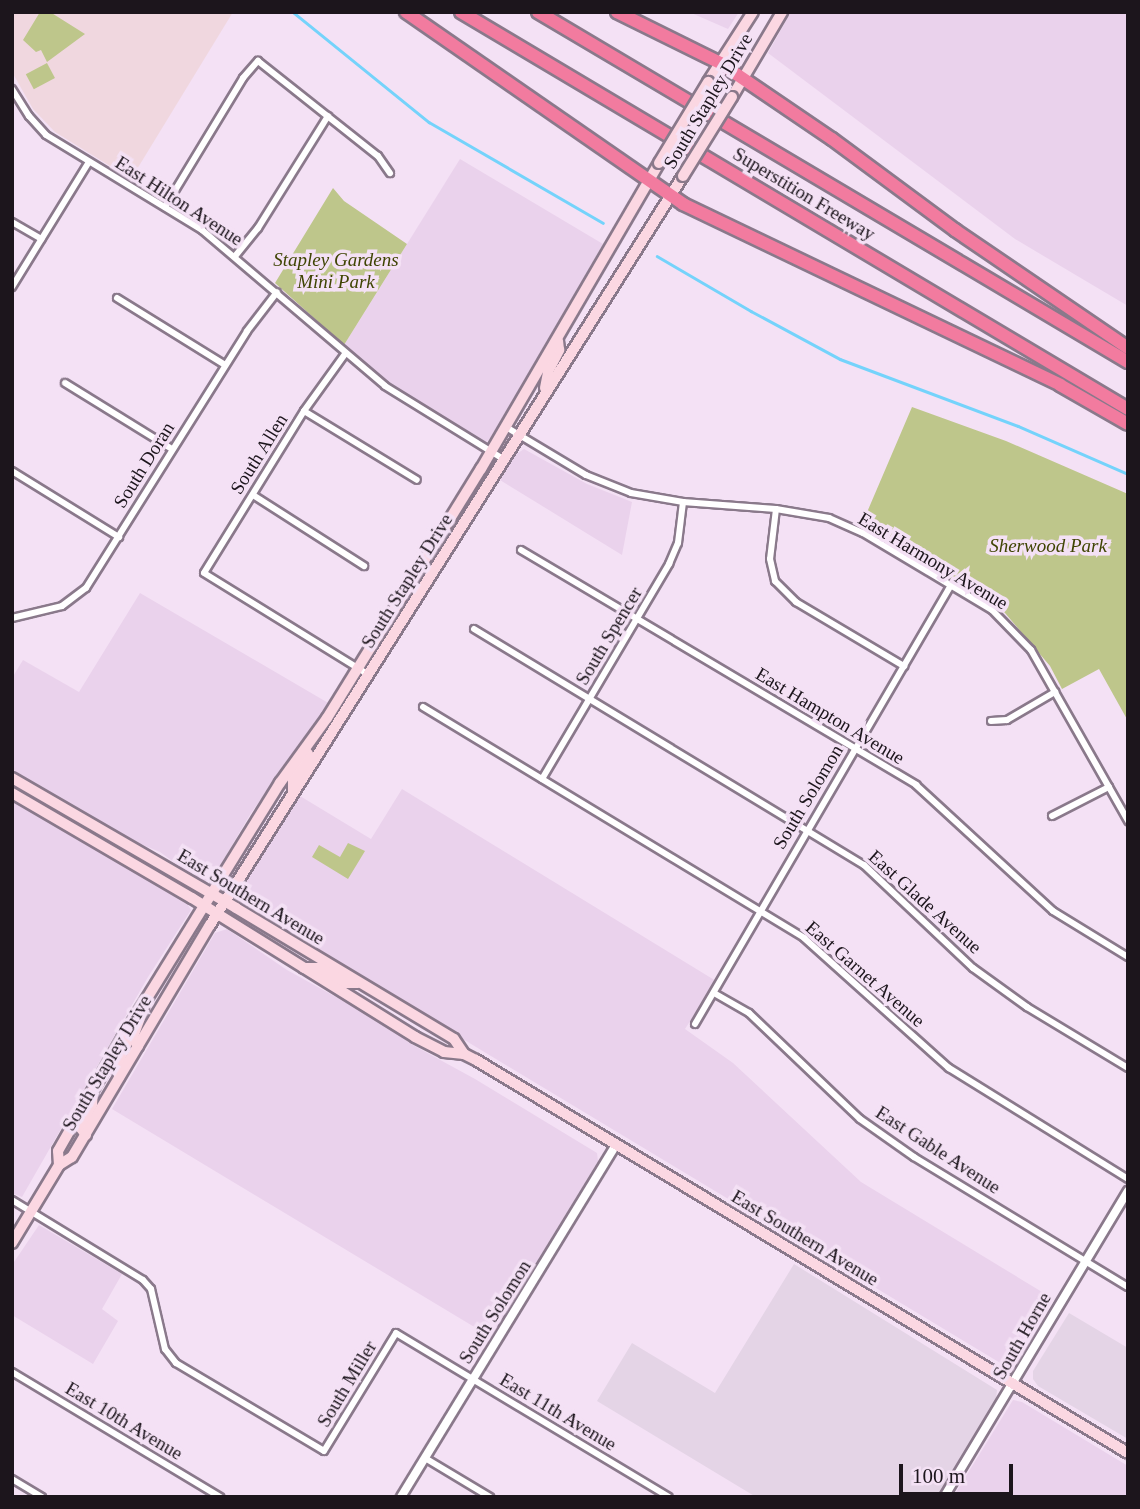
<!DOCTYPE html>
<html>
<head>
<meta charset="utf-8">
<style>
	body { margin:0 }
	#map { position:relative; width:1140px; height:1509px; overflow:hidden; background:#f4e1f5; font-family:"Times New Roman",serif }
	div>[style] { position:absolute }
	.built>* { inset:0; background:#ead2ec }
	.industrial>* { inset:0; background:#e4d4e6 }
	.education>* { inset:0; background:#f0d7df }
	.green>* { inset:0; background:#bec68b; transform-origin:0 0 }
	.stream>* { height:2.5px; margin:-1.25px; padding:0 1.25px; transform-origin:1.25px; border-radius:1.25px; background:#74d3fb }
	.roads { filter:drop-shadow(2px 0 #8a798b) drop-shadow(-2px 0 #8a798b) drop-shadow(0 2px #8a798b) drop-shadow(0 -2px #8a798b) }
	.minor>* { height:6px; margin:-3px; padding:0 3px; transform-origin:3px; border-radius:3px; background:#fff }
	.tertiary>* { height:8px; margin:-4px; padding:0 4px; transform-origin:4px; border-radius:4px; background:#fff }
	.secondary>* { height:10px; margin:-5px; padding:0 5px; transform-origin:5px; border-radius:5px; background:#fbd7e2 }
	.motorway>* { height:12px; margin:-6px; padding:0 6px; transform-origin:6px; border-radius:6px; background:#f27b9f }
	.bridges { filter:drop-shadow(2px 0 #8a798b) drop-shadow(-2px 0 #8a798b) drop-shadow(0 2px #8a798b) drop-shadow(0 -2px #8a798b) }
	.secondary-bridge>* { height:10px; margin:-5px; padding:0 5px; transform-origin:5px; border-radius:5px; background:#fbd7e2 }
	span { translate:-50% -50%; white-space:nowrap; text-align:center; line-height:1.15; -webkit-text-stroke:7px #f4e1f5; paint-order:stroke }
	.street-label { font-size:19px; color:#1c151c }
	.park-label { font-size:19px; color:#3f4403; font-style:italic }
	.frame { position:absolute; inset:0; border:14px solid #1c151c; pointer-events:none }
	.scale { position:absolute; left:899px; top:1464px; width:114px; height:32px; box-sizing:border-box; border:4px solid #1c151c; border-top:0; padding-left:9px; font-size:21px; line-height:24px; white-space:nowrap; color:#1c151c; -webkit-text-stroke:5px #f4e1f5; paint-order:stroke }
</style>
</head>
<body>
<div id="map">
	<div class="built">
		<i style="clip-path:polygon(689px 12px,739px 12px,728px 29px)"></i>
		<i style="clip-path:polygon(791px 12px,1128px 12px,1128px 306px,1015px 239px,768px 53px)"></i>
		<i style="clip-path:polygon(460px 159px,603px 244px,496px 433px,486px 442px,383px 379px,344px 345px)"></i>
		<i style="clip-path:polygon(524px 449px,587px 484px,632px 502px,622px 555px,500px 480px,515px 455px)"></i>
		<i style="clip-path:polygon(140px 593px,330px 704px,251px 813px,215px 874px,206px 881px,197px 879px,160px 852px,131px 840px,12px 774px,12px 678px,23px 660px,79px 692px)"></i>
		<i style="clip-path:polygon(402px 789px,716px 981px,685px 1029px,733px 1063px,861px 1182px,1052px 1298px,1012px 1363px,1002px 1364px,239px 904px,239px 893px,300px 796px,371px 839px)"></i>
		<i style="clip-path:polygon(12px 800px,185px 900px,191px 910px,148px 977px,22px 1197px,12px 1193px)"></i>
		<i style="clip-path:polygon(227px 929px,287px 970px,383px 1023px,411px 1044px,475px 1079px,597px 1153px,598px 1161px,491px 1337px,112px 1109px,215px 933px)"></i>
		<i style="clip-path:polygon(39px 1225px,122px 1274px,102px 1309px,118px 1321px,93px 1364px,12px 1315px,12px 1265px)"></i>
		<i style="clip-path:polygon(1013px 1400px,1022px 1402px,1128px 1466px,1128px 1497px,953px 1497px)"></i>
	</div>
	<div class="industrial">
		<i style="clip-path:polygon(794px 1264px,997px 1390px,996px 1399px,937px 1497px,756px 1497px,597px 1401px,632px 1343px,715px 1393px)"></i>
		<i style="clip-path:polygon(1069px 1313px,1128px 1348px,1128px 1439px,1038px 1386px,1033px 1379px,1033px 1371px)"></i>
	</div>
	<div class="education">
		<i style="clip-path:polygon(12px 12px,233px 12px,131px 179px,55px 132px,33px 109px,12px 72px)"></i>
	</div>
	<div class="green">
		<i style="clip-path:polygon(40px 12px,50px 12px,85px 34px,47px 62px,41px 50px,36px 52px,23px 40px)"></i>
		<i style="left:47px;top:63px;width:17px;height:24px;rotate:62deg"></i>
		<i style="clip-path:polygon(333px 188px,344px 201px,407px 244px,344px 345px,275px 283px)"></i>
		<i style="clip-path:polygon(912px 407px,1006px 441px,1128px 494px,1128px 721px,1099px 669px,1062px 689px,1050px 666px,1005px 613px,862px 524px)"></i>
		<i style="clip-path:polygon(348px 843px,365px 851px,348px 879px,312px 857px,319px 845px,340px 857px)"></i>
	</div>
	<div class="stream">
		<i style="left:293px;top:12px;width:175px;rotate:39deg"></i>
		<i style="left:429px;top:122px;width:201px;rotate:30.1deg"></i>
		<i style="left:657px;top:256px;width:109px;rotate:30.3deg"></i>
		<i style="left:751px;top:311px;width:101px;rotate:28.3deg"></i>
		<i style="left:840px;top:359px;width:190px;rotate:20.6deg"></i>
		<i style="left:1018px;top:426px;width:120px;rotate:23.6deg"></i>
	</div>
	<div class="roads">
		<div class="minor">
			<i style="left:12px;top:89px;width:32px;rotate:58deg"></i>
			<i style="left:29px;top:116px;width:25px;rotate:48deg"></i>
			<i style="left:46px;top:135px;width:183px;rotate:31.3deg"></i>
			<i style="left:202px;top:230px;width:240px;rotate:40.4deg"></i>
			<i style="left:385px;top:386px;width:139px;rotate:31.7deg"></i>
			<i style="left:165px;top:207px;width:151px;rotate:-58.8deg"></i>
			<i style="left:243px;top:78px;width:23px;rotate:-49deg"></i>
			<i style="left:258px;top:61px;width:153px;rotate:38.4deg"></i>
			<i style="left:378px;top:156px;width:21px;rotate:55deg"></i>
			<i style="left:12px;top:222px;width:34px;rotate:30deg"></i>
			<i style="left:236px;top:255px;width:35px;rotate:-51deg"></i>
			<i style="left:258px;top:228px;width:132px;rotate:-58deg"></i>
			<i style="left:12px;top:287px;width:147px;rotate:-58.4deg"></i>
			<i style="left:117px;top:298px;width:127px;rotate:31.8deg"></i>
			<i style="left:345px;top:354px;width:70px;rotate:125.7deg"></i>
			<i style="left:304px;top:411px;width:190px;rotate:121.7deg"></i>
			<i style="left:204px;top:573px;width:194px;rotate:31.7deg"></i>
			<i style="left:65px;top:383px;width:126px;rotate:31.7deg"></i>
			<i style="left:304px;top:411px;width:132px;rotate:31.4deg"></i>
			<i style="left:506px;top:427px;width:93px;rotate:31deg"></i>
			<i style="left:586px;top:475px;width:48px;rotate:21.8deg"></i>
			<i style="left:631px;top:493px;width:53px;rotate:9.8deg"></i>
			<i style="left:683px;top:502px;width:93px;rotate:4.3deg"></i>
			<i style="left:776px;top:509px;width:54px;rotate:9.6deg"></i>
			<i style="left:829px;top:518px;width:37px;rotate:24deg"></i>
			<i style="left:863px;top:533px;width:150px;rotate:30.8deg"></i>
			<i style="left:992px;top:610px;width:56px;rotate:45.7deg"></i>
			<i style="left:1031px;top:650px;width:197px;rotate:60.4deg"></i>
			<i style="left:12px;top:471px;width:126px;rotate:31.7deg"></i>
			<i style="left:253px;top:495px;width:132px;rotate:32.6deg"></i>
			<i style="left:776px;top:509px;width:50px;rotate:96.8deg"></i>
			<i style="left:770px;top:559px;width:23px;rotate:77deg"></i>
			<i style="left:775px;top:581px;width:30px;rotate:45deg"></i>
			<i style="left:796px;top:602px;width:126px;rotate:30.7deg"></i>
			<i style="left:521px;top:550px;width:460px;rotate:30.7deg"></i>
			<i style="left:916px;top:785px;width:186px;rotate:42.6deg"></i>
			<i style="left:1053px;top:911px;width:88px;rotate:31.5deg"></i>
			<i style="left:12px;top:618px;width:51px;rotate:-13.5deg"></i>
			<i style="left:62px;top:606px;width:30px;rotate:-37deg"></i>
			<i style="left:86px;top:588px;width:303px;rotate:-57.9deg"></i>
			<i style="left:247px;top:331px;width:49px;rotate:-52.4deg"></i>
			<i style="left:474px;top:629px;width:456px;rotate:31.2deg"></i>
			<i style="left:864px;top:865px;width:150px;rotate:43.4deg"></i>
			<i style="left:973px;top:968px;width:67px;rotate:35.8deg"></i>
			<i style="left:1027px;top:1007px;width:118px;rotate:31.1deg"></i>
			<i style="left:423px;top:707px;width:446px;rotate:31.2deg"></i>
			<i style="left:804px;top:938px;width:195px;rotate:41.9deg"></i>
			<i style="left:949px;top:1068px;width:211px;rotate:31.8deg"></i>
			<i style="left:991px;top:721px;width:16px;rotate:-4deg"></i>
			<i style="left:1007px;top:720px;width:56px;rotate:-30.3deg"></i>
			<i style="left:542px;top:779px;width:250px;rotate:-59.4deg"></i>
			<i style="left:669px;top:564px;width:23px;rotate:-67deg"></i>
			<i style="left:678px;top:543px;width:41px;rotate:-83deg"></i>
			<i style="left:1052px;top:816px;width:64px;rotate:-27deg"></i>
			<i style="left:714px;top:993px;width:40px;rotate:29.7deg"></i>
			<i style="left:749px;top:1013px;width:153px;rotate:43.7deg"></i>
			<i style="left:860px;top:1119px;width:66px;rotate:35.1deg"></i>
			<i style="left:914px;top:1157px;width:250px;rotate:31.3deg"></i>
			<i style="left:695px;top:1024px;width:508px;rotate:-59.75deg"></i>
			<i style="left:12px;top:1200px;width:153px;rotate:31.4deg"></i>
			<i style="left:143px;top:1280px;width:12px;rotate:48deg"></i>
			<i style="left:151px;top:1289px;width:62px;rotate:76.9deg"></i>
			<i style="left:165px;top:1349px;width:18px;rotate:52deg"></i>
			<i style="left:176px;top:1363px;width:172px;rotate:30.7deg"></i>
			<i style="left:324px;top:1451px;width:138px;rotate:-58.6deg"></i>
			<i style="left:396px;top:1333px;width:318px;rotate:31deg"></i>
			<i style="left:12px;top:1372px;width:243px;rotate:31deg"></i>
			<i style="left:425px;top:1458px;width:76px;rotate:31deg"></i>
			<i style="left:12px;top:1479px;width:35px;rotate:31deg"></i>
		</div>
		<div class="tertiary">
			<i style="left:401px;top:1497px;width:412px;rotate:-58.6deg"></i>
			<i style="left:944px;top:1497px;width:357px;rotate:-59deg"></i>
		</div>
		<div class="secondary">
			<i style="left:708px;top:82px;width:83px;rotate:-57.3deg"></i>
			<i style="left:732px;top:97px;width:99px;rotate:-59.5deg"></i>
			<i style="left:545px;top:388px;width:16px;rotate:-79deg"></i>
			<i style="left:548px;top:372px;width:25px;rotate:-63deg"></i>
			<i style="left:559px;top:350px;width:9px;rotate:-96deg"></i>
			<i style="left:12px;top:778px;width:259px;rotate:30.1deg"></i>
			<i style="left:236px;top:908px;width:254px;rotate:31deg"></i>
			<i style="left:454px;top:1039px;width:18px;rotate:56deg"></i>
			<i style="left:293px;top:792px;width:13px;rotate:-90deg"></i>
			<i style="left:293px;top:779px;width:29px;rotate:-59deg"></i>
			<i style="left:308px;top:754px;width:5px;rotate:-127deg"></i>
			<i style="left:12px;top:793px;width:208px;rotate:30.3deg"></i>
			<i style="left:192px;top:898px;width:263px;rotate:31.9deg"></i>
			<i style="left:415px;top:1037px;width:33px;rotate:27deg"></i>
			<i style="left:444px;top:1052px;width:20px;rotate:6deg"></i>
			<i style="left:464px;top:1054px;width:13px;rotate:27deg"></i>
			<i style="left:476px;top:1060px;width:761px;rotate:31.08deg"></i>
			<i style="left:304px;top:968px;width:16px"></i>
			<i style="left:320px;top:968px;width:30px;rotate:30deg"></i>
			<i style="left:346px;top:983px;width:12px"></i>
			<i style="left:138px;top:1046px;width:10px;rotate:-119deg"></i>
			<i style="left:133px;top:1037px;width:30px;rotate:-70deg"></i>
			<i style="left:119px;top:1077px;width:14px;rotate:-94deg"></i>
			<i style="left:118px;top:1063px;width:22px;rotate:-66deg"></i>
			<i style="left:127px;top:1043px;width:7px;rotate:-124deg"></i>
			<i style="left:86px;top:1135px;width:10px;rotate:-127deg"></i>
			<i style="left:80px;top:1127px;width:26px;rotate:-62deg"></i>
			<i style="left:92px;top:1104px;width:11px;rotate:-85deg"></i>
			<i style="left:59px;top:1165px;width:14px;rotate:-94deg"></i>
			<i style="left:58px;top:1151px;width:131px;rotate:-60.3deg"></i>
			<i style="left:123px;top:1037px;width:299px;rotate:-58.3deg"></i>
			<i style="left:280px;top:783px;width:80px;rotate:-54.1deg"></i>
			<i style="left:327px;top:718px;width:293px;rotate:-58.3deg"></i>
			<i style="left:481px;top:469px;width:354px;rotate:-59.8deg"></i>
			<i style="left:12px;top:1243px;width:91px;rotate:-58.9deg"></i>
			<i style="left:59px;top:1165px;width:15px;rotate:-32deg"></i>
			<i style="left:72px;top:1157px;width:270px;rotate:-59.3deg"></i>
			<i style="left:210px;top:925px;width:886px;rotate:-57.73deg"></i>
		</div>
		<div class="motorway">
			<i style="left:406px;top:12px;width:337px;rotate:34.7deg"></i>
			<i style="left:683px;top:204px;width:418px;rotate:25.6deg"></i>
			<i style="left:1060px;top:385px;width:78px;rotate:29.8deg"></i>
			<i style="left:461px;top:12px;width:776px;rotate:30.76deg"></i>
			<i style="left:538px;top:12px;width:686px;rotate:30.68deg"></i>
			<i style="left:617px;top:12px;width:115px;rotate:26.3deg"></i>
			<i style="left:720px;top:63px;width:135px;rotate:34.2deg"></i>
			<i style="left:832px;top:139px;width:153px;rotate:36.5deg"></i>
			<i style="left:955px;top:230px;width:209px;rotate:34.3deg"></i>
		</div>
	</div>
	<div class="bridges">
		<div class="secondary-bridge">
			<i style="left:659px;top:163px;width:95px;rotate:-58.8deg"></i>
			<i style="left:683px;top:176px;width:93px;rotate:-58.2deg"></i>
		</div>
	</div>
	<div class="street-label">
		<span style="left:708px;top:101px;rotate:-59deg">South Stapley Drive</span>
		<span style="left:804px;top:194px;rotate:31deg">Superstition Freeway</span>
		<span style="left:179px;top:201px;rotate:33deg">East Hilton Avenue</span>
		<span style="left:259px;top:454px;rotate:-58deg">South Allen</span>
		<span style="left:144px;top:465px;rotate:-58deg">South Doran</span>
		<span style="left:933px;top:561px;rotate:31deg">East Harmony Avenue</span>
		<span style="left:407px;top:581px;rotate:-58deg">South Stapley Drive</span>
		<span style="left:609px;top:636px;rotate:-59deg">South Spencer</span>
		<span style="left:830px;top:716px;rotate:31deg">East Hampton Avenue</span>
		<span style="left:808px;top:797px;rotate:-59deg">South Solomon</span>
		<span style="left:251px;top:897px;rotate:31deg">East Southern Avenue</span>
		<span style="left:925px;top:902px;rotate:42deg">East Glade Avenue</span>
		<span style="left:865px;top:974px;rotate:41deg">East Garnet Avenue</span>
		<span style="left:107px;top:1063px;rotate:-59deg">South Stapley Drive</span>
		<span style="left:938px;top:1150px;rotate:33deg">East Gable Avenue</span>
		<span style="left:805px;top:1238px;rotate:31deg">East Southern Avenue</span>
		<span style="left:495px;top:1312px;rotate:-58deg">South Solomon</span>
		<span style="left:1022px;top:1336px;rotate:-60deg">South Horne</span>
		<span style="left:347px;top:1384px;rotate:-59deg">South Miller</span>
		<span style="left:558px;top:1412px;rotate:31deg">East 11th Avenue</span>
		<span style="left:124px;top:1421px;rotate:31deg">East 10th Avenue</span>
	</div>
	<div class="park-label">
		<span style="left:336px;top:271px">Stapley Gardens<br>Mini Park</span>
		<span style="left:1048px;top:546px">Sherwood Park</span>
	</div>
	<div class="frame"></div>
	<div class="scale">100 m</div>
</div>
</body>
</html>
